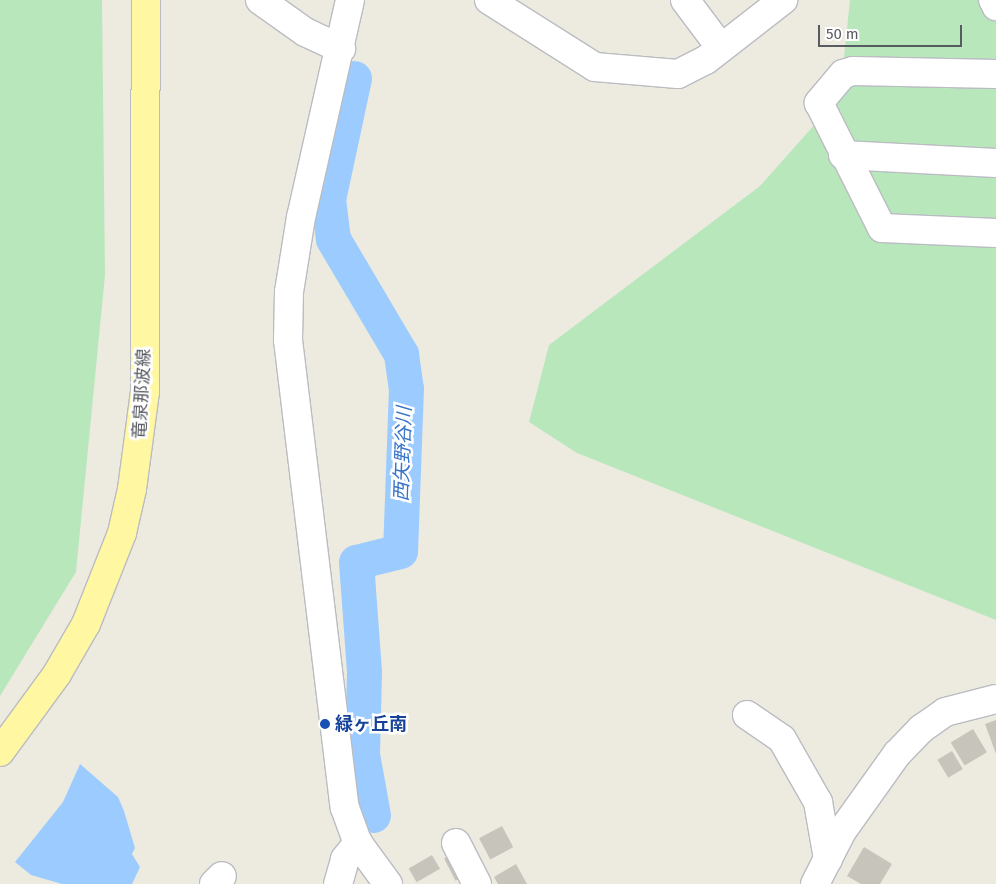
<!DOCTYPE html>
<html>
<head>
<meta charset="utf-8">
<style>
	body { margin:0 }
	#map { position:relative; width:996px; height:884px; overflow:hidden; background:#edebdf; font-family:"Fira Sans","Noto Sans JP",sans-serif }
	div>[style] { position:absolute }
	.green>* { inset:0; background:#b9e7bc }
	.water>* { inset:0; background:#9cccff }
	.river>* { height:35px; margin:-17.5px; padding:0 17.5px; transform-origin:17.5px; border-radius:17.5px; background:#9cccff }
	.building>* { inset:0; background:#c7c4bc; transform-origin:0 0 }
	.roads { filter:drop-shadow(1px 0 #babcc2) drop-shadow(-1px 0 #babcc2) drop-shadow(0 1px #babcc2) drop-shadow(0 -1px #babcc2) }
	.minor>* { height:28px; margin:-14px; padding:0 14px; transform-origin:14px; border-radius:14px; background:#fff }
	.major>* { height:28px; margin:-14px; padding:0 14px; transform-origin:14px; border-radius:14px; background:#fff7a1 }
	.dots>* { width:14px; height:14px; translate:-50% -50%; box-sizing:border-box; border:2px solid #fff; border-radius:50% }
	span { translate:-50% -50%; white-space:nowrap; text-align:center; line-height:1.15; -webkit-text-stroke:5px #fff; paint-order:stroke }
	.street-label { font-size:18px; color:#585b61 }
	.transit-label { font-size:18px; color:#164399; font-weight:700 }
	.left { translate:0 -50%; text-align:left }
	.water-label { font-size:19px; color:#3774ca; font-style:italic }
	.scale { position:absolute; left:818px; top:25px; width:144px; height:22px; box-sizing:border-box; border:2px solid #585b61; border-top:0; padding-left:6px; font-size:15px; line-height:18px; white-space:nowrap; color:#585b61; -webkit-text-stroke:4px #fff; paint-order:stroke }
</style>
</head>
<body>
<div id="map">
	<div class="green">
		<i style="clip-path:polygon(0 0,102px 0,105px 275px,76px 572px,0 696px)"></i>
		<i style="clip-path:polygon(850px 0,996px 0,996px 620px,577px 453px,529px 422px,549px 345px,760px 186px,840px 96px)"></i>
	</div>
	<div class="water">
		<i style="clip-path:polygon(80px 764px,118px 797px,124px 811px,135px 848px,132px 854px,140px 867px,132px 884px,62px 884px,31px 875px,15px 862px,63px 802px)"></i>
	</div>
	<div class="river">
		<i style="left:354px;top:78px;width:124px;rotate:102.1deg"></i>
		<i style="left:328px;top:199px;width:40px;rotate:82.9deg"></i>
		<i style="left:333px;top:239px;width:134px;rotate:59.4deg"></i>
		<i style="left:401px;top:354px;width:34px;rotate:82deg"></i>
		<i style="left:406px;top:388px;width:163px;rotate:92.1deg"></i>
		<i style="left:400px;top:551px;width:45px;rotate:166deg"></i>
		<i style="left:356px;top:562px;width:110px;rotate:85.8deg"></i>
		<i style="left:364px;top:672px;width:82px;rotate:91.4deg"></i>
		<i style="left:362px;top:754px;width:62px;rotate:79.8deg"></i>
	</div>
	<div class="building">
		<i style="clip-path:polygon(996px 720px,996px 754px,985px 724px)"></i>
		<i style="left:973px;top:729px;width:27px;height:26px;rotate:59deg"></i>
		<i style="left:952px;top:751px;width:21px;height:17px;rotate:59deg"></i>
		<i style="left:502px;top:826px;width:24px;height:26px;rotate:62deg"></i>
		<i style="clip-path:polygon(864px 847px,892px 864px,880px 884px,861px 884px,847px 876px)"></i>
		<i style="left:453px;top:854px;width:25px;height:10px;rotate:63deg"></i>
		<i style="left:432px;top:855px;width:16px;height:27px;rotate:60deg"></i>
		<i style="clip-path:polygon(516px 864px,527px 884px,498px 884px,494px 877px)"></i>
	</div>
	<div class="roads">
		<div class="minor">
			<i style="left:260px;top:0;width:55px;rotate:35.4deg"></i>
			<i style="left:305px;top:32px;width:40px;rotate:25deg"></i>
			<i style="left:350px;top:0;width:222px;rotate:102.7deg"></i>
			<i style="left:301px;top:217px;width:76px;rotate:99.1deg"></i>
			<i style="left:289px;top:292px;width:48px;rotate:91.2deg"></i>
			<i style="left:288px;top:340px;width:471px;rotate:83.1deg"></i>
			<i style="left:345px;top:808px;width:37px;rotate:70deg"></i>
			<i style="left:358px;top:843px;width:51px;rotate:53.8deg"></i>
			<i style="left:489px;top:0;width:125px;rotate:32.3deg"></i>
			<i style="left:595px;top:67px;width:83px;rotate:4.8deg"></i>
			<i style="left:678px;top:74px;width:31px;rotate:-27deg"></i>
			<i style="left:706px;top:60px;width:98px;rotate:-37.9deg"></i>
			<i style="left:685px;top:0;width:60px;rotate:53.1deg"></i>
			<i style="left:993px;top:0;width:7px;rotate:63deg"></i>
			<i style="left:996px;top:74px;width:143px;rotate:-178.8deg"></i>
			<i style="left:853px;top:71px;width:10px;rotate:163deg"></i>
			<i style="left:843px;top:74px;width:38px;rotate:130deg"></i>
			<i style="left:819px;top:103px;width:140px;rotate:63.3deg"></i>
			<i style="left:882px;top:228px;width:114px;rotate:2.5deg"></i>
			<i style="left:843px;top:155px;width:153px;rotate:3deg"></i>
			<i style="left:747px;top:715px;width:42px;rotate:34.4deg"></i>
			<i style="left:782px;top:739px;width:73px;rotate:60.3deg"></i>
			<i style="left:818px;top:802px;width:58px;rotate:80deg"></i>
			<i style="left:456px;top:843px;width:46px;rotate:62.9deg"></i>
			<i style="left:214px;top:884px;width:11px;rotate:-45deg"></i>
			<i style="left:338px;top:884px;width:26px;rotate:-74deg"></i>
			<i style="left:345px;top:859px;width:21px;rotate:-51deg"></i>
			<i style="left:815px;top:884px;width:59px;rotate:-63deg"></i>
			<i style="left:842px;top:831px;width:95px;rotate:-54.5deg"></i>
			<i style="left:897px;top:754px;width:35px;rotate:-46deg"></i>
			<i style="left:921px;top:729px;width:29px;rotate:-35deg"></i>
			<i style="left:945px;top:712px;width:53px;rotate:-14.3deg"></i>
		</div>
		<div class="major">
			<i style="left:0;top:752px;width:97px;rotate:-53.8deg"></i>
			<i style="left:57px;top:674px;width:58px;rotate:-59.9deg"></i>
			<i style="left:86px;top:624px;width:98px;rotate:-68.4deg"></i>
			<i style="left:122px;top:533px;width:45px;rotate:-77.2deg"></i>
			<i style="left:132px;top:489px;width:98px;rotate:-82.4deg"></i>
			<i style="left:145px;top:392px;width:392px;rotate:-89.9deg"></i>
		</div>
	</div>
	<div class="dots">
		<i style="left:325px;top:724px;background:#1a4fb4"></i>
	</div>
	<div class="street-label">
		<span style="left:142px;top:394px;rotate:-87deg">竜泉那波線</span>
	</div>
	<div class="transit-label">
		<span class="left" style="left:335px;top:724px">緑ヶ丘南</span>
	</div>
	<div class="water-label">
		<span style="left:403px;top:454px;rotate:-88deg">西矢野谷川</span>
	</div>
	<div class="scale">50 m</div>
</div>
</body>
</html>
